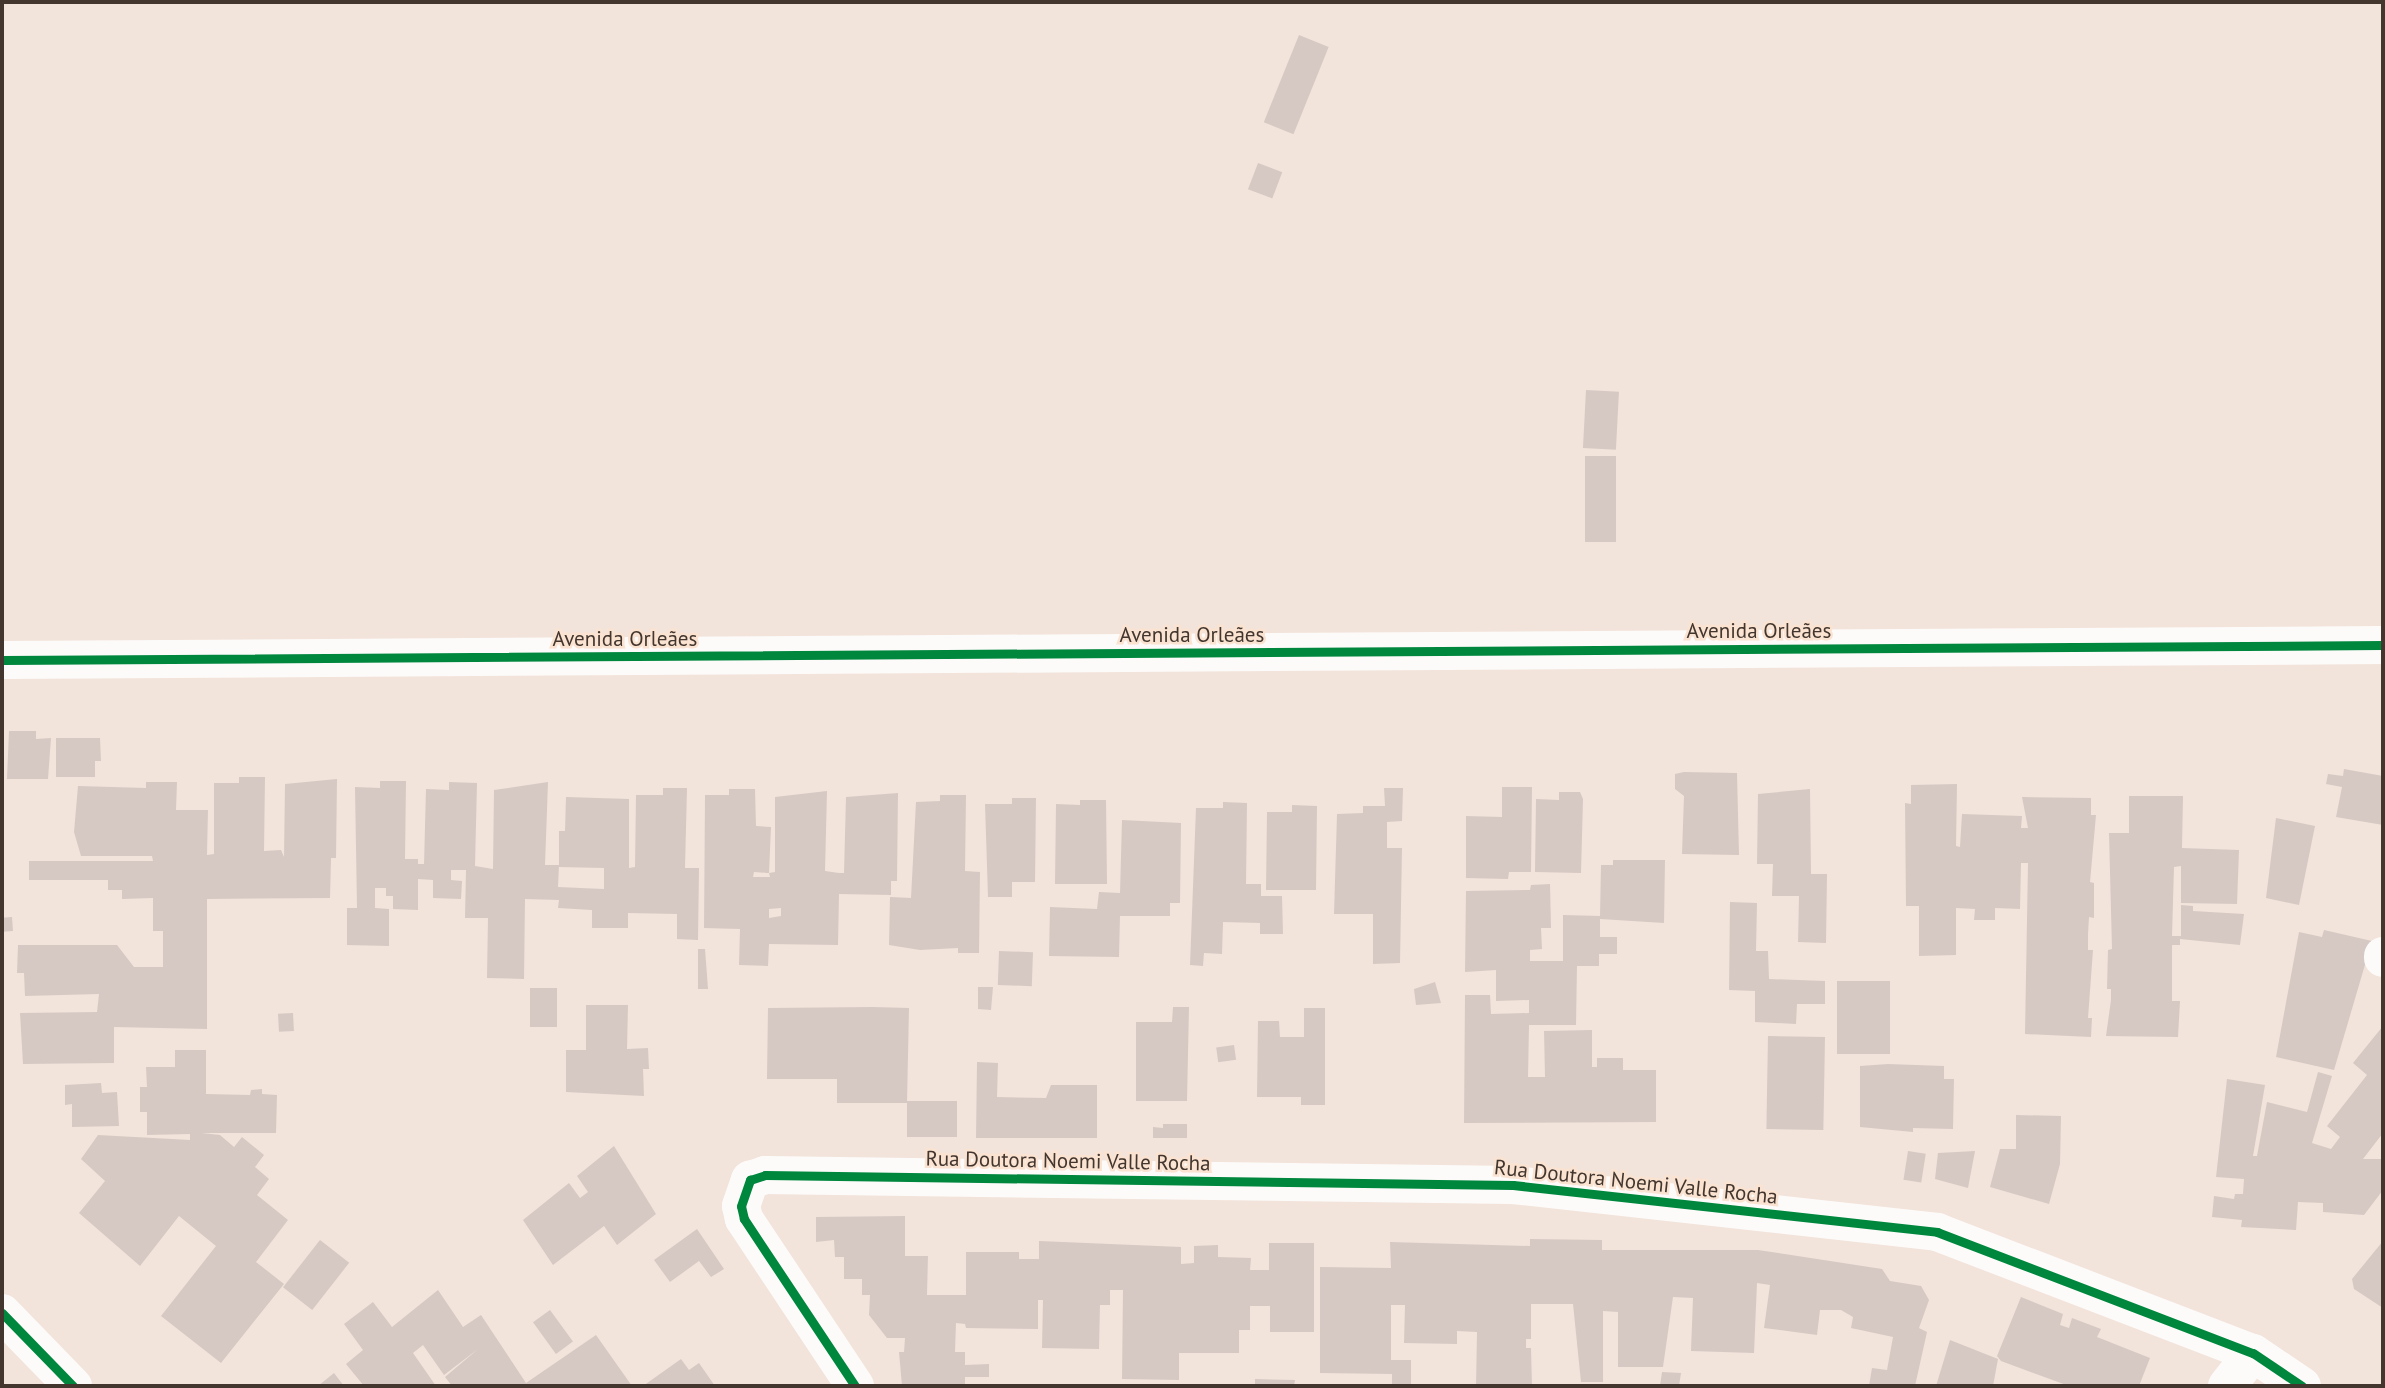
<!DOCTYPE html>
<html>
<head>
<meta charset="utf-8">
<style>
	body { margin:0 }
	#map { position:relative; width:2385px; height:1388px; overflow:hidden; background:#f2e4db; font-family:"PT Sans",sans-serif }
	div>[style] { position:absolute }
	.building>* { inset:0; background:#d6c9c4; transform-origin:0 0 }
	.minor>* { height:38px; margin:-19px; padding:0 19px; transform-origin:19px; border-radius:19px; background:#fdfbfa }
	.major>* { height:38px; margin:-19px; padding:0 19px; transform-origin:19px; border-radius:19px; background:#fdfbfa }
	.cycleway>* { height:9px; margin:-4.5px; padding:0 4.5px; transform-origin:4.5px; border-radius:4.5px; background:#00873e }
	span { translate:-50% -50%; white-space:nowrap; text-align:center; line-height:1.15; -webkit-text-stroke:5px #fbe3d2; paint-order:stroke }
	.street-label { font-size:21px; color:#42362e }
	.frame { position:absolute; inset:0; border:4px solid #42362e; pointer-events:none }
</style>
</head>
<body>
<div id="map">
	<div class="building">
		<i style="left:1299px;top:35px;width:32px;height:94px;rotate:22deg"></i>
		<i style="left:1258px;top:163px;width:26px;height:28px;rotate:21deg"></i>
		<i style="left:1586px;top:390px;width:33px;height:58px;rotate:3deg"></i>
		<i style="left:1585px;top:456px;width:31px;height:86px"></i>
		<i style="clip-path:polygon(9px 731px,36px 731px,36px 739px,51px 738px,48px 779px,7px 779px)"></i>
		<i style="clip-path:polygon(56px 738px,100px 738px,101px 761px,95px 761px,95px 777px,56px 777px)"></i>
		<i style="clip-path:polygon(2344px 769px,2383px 776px,2383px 825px,2336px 817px,2342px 787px,2326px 784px,2328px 774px,2343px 776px)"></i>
		<i style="clip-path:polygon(1684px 772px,1737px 773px,1739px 855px,1682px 854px,1684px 796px,1675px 789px,1675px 774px)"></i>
		<i style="clip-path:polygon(239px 777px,265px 777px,264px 851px,281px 850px,284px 857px,285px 784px,337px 779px,336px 858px,331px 858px,330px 898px,207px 899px,207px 1029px,114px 1027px,114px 1063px,23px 1064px,20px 1013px,97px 1012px,99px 994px,25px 996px,24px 973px,17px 973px,18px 945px,117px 945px,134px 967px,163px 967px,163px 931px,153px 931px,153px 898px,122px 899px,122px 890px,108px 890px,108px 880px,29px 880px,29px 861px,153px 861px,152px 856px,81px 856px,74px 832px,78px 786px,146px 788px,146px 782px,177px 782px,176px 810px,208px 810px,207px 855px,214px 854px,214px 783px,239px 783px)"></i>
		<i style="clip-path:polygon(380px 781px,406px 781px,405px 859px,418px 859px,418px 864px,424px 864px,426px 789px,449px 790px,449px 782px,477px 783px,475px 866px,493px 869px,494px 790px,548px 782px,545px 865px,559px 865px,558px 887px,604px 889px,604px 868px,559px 867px,559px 831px,565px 831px,566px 797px,629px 799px,629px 868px,635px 867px,636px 795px,663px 795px,663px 788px,687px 788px,685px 868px,699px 868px,698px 940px,677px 939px,677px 914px,628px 913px,628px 928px,592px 928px,592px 910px,558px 908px,559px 900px,525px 899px,524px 979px,487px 978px,488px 918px,465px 918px,466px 870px,451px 870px,451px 880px,462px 881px,461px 899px,433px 898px,433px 880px,418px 879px,418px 910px,393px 909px,393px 896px,386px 896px,386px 888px,375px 888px,375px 908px,389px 909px,389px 946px,347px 945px,347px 908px,357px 908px,355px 787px,380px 788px)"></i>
		<i style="clip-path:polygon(1957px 784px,1956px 846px,1960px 847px,1962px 814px,2022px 816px,2021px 828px,2028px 828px,2022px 797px,2091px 798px,2091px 815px,2096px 815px,2090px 882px,2094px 883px,2094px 918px,2089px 917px,2088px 934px,2088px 950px,2093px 950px,2088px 1018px,2092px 1018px,2091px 1037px,2025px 1034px,2028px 863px,2021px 863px,2020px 909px,1995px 908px,1995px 920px,1974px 920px,1975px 909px,1956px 908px,1956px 955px,1919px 956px,1919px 906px,1906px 906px,1905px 803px,1911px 804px,1911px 785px)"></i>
		<i style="clip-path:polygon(1502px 787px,1532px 787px,1531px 872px,1509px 872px,1508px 879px,1466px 878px,1466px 816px,1502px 817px)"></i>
		<i style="clip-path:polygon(1384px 788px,1403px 788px,1402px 821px,1387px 822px,1387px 848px,1402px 848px,1400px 963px,1373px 964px,1373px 914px,1334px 914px,1337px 814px,1363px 813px,1363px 806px,1385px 806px)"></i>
		<i style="clip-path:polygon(evenodd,729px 789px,755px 789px,756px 826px,771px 827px,769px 873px,775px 872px,775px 797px,827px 791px,825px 871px,839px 873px,844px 873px,846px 797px,898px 793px,897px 881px,891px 881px,891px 895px,839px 894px,838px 945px,769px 944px,768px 966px,739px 965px,740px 929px,704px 928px,705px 795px,729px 795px,729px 789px,754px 872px,769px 873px,770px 877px,753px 877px,754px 872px,729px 789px,781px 908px,781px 916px,769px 918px,769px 909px,781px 908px)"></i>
		<i style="clip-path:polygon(1810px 789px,1811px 874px,1827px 874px,1826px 943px,1798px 942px,1799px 896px,1772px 896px,1773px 864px,1757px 864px,1758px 794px)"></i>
		<i style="clip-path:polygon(1559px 792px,1580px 792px,1583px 799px,1581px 873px,1535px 872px,1536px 799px,1559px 800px)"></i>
		<i style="clip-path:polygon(940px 795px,966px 795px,965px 871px,980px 872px,979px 953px,958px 953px,958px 948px,920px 950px,889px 945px,890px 897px,911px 898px,916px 802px,940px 801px)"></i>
		<i style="clip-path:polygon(2129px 796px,2183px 796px,2182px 848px,2239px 850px,2237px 904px,2181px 903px,2181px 866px,2174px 867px,2172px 936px,2181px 936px,2181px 905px,2193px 906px,2193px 911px,2244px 914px,2240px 945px,2180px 939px,2180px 945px,2172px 945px,2172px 1001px,2180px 1001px,2178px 1037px,2106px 1036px,2111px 1000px,2111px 989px,2107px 989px,2108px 950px,2112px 949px,2109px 833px,2129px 833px)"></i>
		<i style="clip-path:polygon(1012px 798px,1036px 798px,1035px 882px,1012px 882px,1012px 897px,988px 897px,985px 804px,1012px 804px)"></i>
		<i style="clip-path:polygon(1080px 800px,1106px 800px,1107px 884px,1055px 884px,1056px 804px,1080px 805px)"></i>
		<i style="clip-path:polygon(1223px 802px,1247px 803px,1246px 884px,1261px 884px,1261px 896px,1282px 896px,1283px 934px,1260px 934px,1260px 923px,1223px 922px,1222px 954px,1204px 953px,1203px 966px,1190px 965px,1196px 808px,1223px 808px)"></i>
		<i style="clip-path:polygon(1292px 805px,1317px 806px,1316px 890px,1266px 890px,1267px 812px,1292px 812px)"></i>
		<i style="clip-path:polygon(2276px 818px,2315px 826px,2299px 905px,2266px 898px)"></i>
		<i style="clip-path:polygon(1122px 820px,1181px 823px,1180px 903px,1170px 903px,1170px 916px,1120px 916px,1119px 957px,1049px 956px,1050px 907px,1097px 909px,1099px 892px,1120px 893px)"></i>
		<i style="clip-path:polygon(1613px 860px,1665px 860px,1664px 923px,1600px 919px,1600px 937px,1617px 937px,1617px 954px,1599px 954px,1599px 966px,1577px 966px,1576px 1025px,1529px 1025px,1528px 1077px,1545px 1077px,1544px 1031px,1592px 1030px,1592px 1067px,1597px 1067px,1597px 1058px,1623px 1058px,1623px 1070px,1656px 1070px,1656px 1122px,1464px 1123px,1465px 995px,1490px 995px,1491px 1014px,1529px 1013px,1529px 1000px,1496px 1001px,1496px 970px,1465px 972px,1466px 891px,1530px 890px,1531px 885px,1550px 884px,1551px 928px,1541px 928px,1542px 949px,1530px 950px,1530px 961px,1563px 961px,1563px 915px,1600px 916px,1601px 865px,1613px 865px)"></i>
		<i style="clip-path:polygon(1730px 902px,1757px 903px,1756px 951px,1768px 951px,1769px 979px,1825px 981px,1825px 1004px,1797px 1004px,1796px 1024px,1755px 1022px,1755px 991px,1729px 990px)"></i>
		<i style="left:12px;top:917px;width:14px;height:10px;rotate:86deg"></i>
		<i style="clip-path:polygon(2324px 930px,2372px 941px,2334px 1070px,2276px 1057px,2299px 932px,2322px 937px)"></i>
		<i style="clip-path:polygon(698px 949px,705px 949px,708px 989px,698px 989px)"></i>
		<i style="left:999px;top:951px;width:34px;height:34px;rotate:2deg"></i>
		<i style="left:1837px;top:981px;width:53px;height:73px"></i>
		<i style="clip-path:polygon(1435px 982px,1441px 1003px,1416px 1005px,1414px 989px)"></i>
		<i style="clip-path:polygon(978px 987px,993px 987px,991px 1010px,978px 1009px)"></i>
		<i style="left:530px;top:988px;width:27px;height:39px"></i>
		<i style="clip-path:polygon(586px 1005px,628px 1005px,627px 1049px,648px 1048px,649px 1069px,643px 1069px,644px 1096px,566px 1092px,566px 1050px,586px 1050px)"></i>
		<i style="clip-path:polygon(873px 1007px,909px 1008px,907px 1103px,837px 1103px,837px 1079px,767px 1079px,768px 1008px)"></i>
		<i style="clip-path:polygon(1173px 1007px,1189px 1007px,1187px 1101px,1136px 1101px,1136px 1022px,1172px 1022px)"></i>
		<i style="clip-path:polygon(1304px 1008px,1325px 1008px,1325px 1105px,1301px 1105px,1301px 1097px,1257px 1097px,1258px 1021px,1279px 1021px,1280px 1037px,1304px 1037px)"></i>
		<i style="left:293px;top:1013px;width:18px;height:15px;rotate:87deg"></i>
		<i style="clip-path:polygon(2383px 1026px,2383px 1133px,2363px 1159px,2383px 1159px,2383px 1190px,2364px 1215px,2323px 1212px,2323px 1203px,2298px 1202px,2296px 1230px,2241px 1227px,2242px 1220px,2212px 1217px,2214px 1196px,2234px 1199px,2235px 1194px,2243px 1194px,2244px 1179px,2216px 1177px,2227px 1079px,2265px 1085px,2253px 1156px,2257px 1156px,2267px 1102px,2307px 1112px,2318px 1072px,2332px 1076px,2312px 1143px,2331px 1149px,2340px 1137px,2327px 1126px,2367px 1075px,2353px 1063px)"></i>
		<i style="left:1768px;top:1036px;width:57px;height:93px;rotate:1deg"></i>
		<i style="left:1234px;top:1045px;width:15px;height:18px;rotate:82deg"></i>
		<i style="clip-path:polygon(175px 1050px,206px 1050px,206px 1094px,250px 1095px,251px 1090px,262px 1089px,262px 1094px,277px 1095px,276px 1133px,202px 1133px,220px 1135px,234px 1147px,242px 1137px,264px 1155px,255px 1167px,269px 1179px,257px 1195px,288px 1220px,256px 1262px,284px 1284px,221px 1363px,161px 1316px,216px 1246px,179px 1216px,140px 1266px,79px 1213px,105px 1181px,81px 1159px,98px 1135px,190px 1140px,190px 1134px,147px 1135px,147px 1112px,140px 1112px,140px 1087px,147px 1087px,146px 1067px,175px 1067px)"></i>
		<i style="clip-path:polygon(977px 1062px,998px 1063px,997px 1097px,1046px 1098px,1051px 1085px,1097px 1085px,1097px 1138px,976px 1138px)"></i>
		<i style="clip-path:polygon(1888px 1064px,1944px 1066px,1944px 1079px,1954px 1079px,1953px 1129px,1913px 1128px,1913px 1132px,1860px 1127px,1860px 1066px)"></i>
		<i style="clip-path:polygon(101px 1083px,102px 1093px,117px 1092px,119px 1126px,72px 1127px,72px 1104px,65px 1105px,65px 1085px)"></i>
		<i style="left:957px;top:1101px;width:36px;height:50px;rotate:90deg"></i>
		<i style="clip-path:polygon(2016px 1115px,2061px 1116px,2060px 1164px,2049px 1204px,1990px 1187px,2000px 1149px,2016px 1149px)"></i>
		<i style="clip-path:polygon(1163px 1124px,1187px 1124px,1187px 1138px,1153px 1138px,1153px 1127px,1163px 1128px)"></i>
		<i style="clip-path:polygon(614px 1146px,656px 1214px,617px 1245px,604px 1226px,553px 1265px,523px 1220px,569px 1183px,580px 1198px,588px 1192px,577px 1176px)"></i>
		<i style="left:1908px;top:1151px;width:18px;height:29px;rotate:9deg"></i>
		<i style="clip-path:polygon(1975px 1151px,1968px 1188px,1935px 1179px,1938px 1153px)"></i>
		<i style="clip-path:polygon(905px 1216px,905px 1256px,928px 1256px,927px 1295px,966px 1295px,966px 1252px,1019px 1252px,1019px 1259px,1039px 1259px,1039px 1241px,1181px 1247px,1181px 1264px,1194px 1263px,1194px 1246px,1218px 1245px,1218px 1257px,1251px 1258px,1250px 1270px,1269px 1270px,1269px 1243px,1314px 1243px,1314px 1332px,1270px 1332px,1270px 1306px,1250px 1306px,1250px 1330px,1239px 1330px,1239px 1353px,1179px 1353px,1179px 1380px,1122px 1379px,1123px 1290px,1110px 1290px,1110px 1305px,1100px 1305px,1099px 1349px,1042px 1348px,1043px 1300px,1038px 1300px,1038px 1329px,966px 1328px,965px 1324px,956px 1323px,955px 1352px,965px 1352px,965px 1365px,989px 1364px,989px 1377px,965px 1377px,965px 1384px,958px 1386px,902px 1386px,899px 1352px,904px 1352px,905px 1338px,887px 1338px,869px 1315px,870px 1295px,862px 1295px,862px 1279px,844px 1279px,844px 1257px,835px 1257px,834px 1240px,816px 1242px,816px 1217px)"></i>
		<i style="clip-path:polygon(697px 1229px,724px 1269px,711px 1277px,699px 1261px,670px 1282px,654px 1260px)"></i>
		<i style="clip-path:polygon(1530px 1239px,1602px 1240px,1602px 1250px,1758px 1250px,1882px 1269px,1890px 1281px,1921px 1286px,1929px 1300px,1919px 1328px,1927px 1332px,1915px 1386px,1869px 1386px,1872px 1368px,1887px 1370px,1893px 1337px,1851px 1328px,1853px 1317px,1841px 1310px,1820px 1310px,1817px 1335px,1764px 1328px,1770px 1285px,1757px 1283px,1754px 1353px,1691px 1351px,1693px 1298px,1673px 1297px,1663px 1367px,1618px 1367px,1618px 1312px,1603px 1311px,1603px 1382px,1581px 1382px,1573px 1304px,1531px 1304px,1531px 1339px,1526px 1339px,1526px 1348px,1531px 1348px,1532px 1386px,1476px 1386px,1477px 1332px,1457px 1331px,1457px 1344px,1404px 1343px,1405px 1305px,1391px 1305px,1391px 1360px,1411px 1360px,1411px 1386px,1392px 1386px,1392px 1374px,1320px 1373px,1320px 1267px,1391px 1268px,1390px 1242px,1530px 1246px)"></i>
		<i style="left:320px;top:1240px;width:37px;height:60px;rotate:38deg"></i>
		<i style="clip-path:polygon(2383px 1241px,2383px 1308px,2354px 1289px,2352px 1279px)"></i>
		<i style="clip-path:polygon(438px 1290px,463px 1327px,481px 1315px,526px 1383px,596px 1335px,632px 1386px,452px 1386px,445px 1377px,478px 1349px,444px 1375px,423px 1345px,413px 1353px,436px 1386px,364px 1386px,346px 1364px,363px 1350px,344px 1324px,373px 1302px,392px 1327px)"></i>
		<i style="clip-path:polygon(2021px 1297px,2063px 1314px,2060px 1325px,2069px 1328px,2072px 1318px,2101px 1329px,2097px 1337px,2150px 1358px,2139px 1386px,2069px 1386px,2001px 1361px,1997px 1356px)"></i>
		<i style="left:550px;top:1310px;width:39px;height:21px;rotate:54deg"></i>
		<i style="clip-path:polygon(1950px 1340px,1998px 1359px,1993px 1386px,1936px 1386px)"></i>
		<i style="clip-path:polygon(681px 1359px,689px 1370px,699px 1363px,715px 1386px,643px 1386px)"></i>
		<i style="clip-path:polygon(1662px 1372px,1681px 1373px,1679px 1386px,1660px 1386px)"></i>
		<i style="clip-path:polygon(334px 1373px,344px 1386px,318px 1386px)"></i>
		<i style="clip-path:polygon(1255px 1379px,1295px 1380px,1294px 1386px,1255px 1386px)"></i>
	</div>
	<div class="minor">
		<i style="left:2px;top:660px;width:2381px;rotate:-0.36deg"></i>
		<i style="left:2383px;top:958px;width:2px;rotate:-90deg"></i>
		<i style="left:855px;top:1386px;width:201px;rotate:-123.6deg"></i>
		<i style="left:744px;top:1219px;width:13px;rotate:-103deg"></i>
		<i style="left:741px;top:1206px;width:28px;rotate:-71deg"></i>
		<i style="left:750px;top:1180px;width:16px;rotate:-18deg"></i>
		<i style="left:765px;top:1175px;width:748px;rotate:0.77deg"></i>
		<i style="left:1513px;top:1185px;width:427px;rotate:6.3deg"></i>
		<i style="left:1937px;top:1232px;width:338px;rotate:21deg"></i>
		<i style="left:2253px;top:1353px;width:59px;rotate:34deg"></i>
		<i style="left:2227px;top:1386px;width:42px;rotate:-51.8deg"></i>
	</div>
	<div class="major">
		<i style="left:2px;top:1313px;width:102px;rotate:45.8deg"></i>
	</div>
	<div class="cycleway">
		<i style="left:2px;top:660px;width:2381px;rotate:-0.36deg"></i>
		<i style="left:2px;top:1313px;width:102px;rotate:45.8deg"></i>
		<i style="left:855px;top:1386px;width:201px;rotate:-123.6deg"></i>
		<i style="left:744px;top:1219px;width:13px;rotate:-103deg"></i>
		<i style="left:741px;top:1206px;width:28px;rotate:-71deg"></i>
		<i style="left:750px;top:1180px;width:16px;rotate:-18deg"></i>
		<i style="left:765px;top:1175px;width:748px;rotate:0.77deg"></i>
		<i style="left:1513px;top:1185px;width:427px;rotate:6.3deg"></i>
		<i style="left:1937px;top:1232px;width:338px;rotate:21deg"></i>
		<i style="left:2253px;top:1353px;width:59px;rotate:34deg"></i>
	</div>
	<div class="street-label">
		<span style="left:1759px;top:631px">Avenida Orleães</span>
		<span style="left:1192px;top:635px">Avenida Orleães</span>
		<span style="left:625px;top:639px">Avenida Orleães</span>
		<span style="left:1068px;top:1161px;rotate:1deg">Rua Doutora Noemi Valle Rocha</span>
		<span style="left:1636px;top:1182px;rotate:6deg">Rua Doutora Noemi Valle Rocha</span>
	</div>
	<div class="frame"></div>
</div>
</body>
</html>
